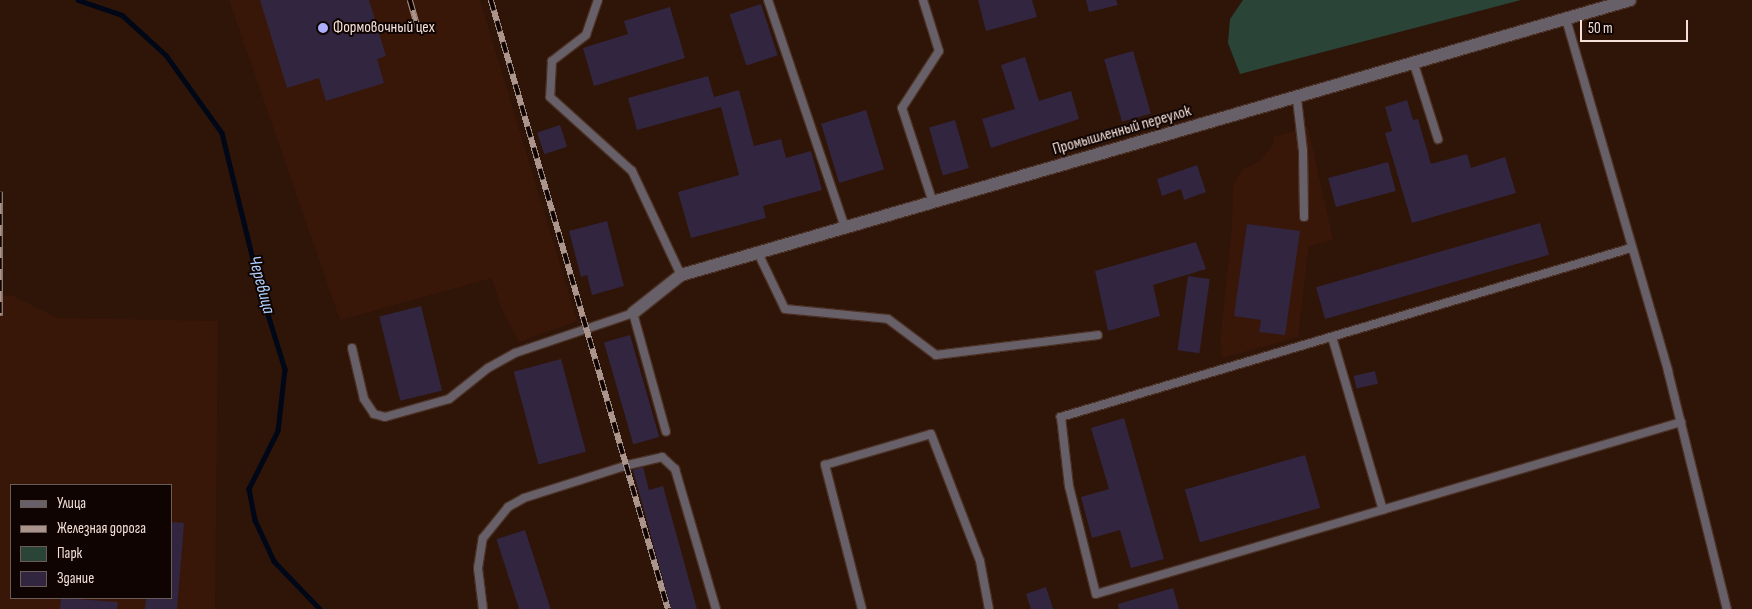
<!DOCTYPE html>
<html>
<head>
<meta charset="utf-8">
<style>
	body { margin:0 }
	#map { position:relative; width:1752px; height:609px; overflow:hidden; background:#2f1408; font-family:"Sofia Sans Condensed",sans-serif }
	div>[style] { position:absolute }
	.built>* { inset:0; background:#391708 }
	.green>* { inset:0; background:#2a4438 }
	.stream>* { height:4.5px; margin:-2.25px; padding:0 2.25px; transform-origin:2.25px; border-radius:2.25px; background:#000717 }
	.building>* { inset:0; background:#32253f; transform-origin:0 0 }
	.roads { filter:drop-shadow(1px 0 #4b3125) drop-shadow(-1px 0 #4b3125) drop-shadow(0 1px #4b3125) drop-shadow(0 -1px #4b3125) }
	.lane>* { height:8px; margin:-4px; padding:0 4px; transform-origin:4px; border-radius:4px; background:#686069 }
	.street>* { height:12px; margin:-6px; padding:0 6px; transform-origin:6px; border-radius:6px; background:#686069 }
	.rail>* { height:5.5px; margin-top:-2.75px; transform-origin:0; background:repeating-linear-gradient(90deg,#0f0402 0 11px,#ab948b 0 22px); box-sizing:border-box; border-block:1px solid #ab948b }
	.dots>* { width:14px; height:14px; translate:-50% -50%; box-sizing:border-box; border:2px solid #0f0402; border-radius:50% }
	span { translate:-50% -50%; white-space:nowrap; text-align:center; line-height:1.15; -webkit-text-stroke:4px #0f0402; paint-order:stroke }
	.poi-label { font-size:16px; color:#f4e0d8 }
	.left { translate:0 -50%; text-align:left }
	.street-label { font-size:16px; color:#f4e0d8 }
	.water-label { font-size:18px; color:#add0fc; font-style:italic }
	.legend { position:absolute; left:10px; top:484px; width:162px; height:115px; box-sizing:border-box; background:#0f0402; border:1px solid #6b5c58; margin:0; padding:6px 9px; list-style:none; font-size:15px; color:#f4e0d8 }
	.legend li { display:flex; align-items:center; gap:10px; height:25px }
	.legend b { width:25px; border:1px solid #6b5c58 }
	.scale { position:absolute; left:1580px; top:20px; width:108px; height:22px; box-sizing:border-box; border:2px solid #f4e0d8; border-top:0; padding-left:6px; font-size:15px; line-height:18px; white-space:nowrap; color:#f4e0d8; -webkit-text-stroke:4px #0f0402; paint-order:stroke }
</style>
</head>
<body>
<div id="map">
	<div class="built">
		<i style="clip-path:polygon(229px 0,480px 0,577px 321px,519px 342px,501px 308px,492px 278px,340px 320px)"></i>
		<i style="clip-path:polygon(1308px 127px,1333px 240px,1309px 246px,1298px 337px,1222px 358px,1220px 342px,1232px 227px,1233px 186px,1242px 170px,1258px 162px,1274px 144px,1273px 137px)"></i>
		<i style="clip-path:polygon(evenodd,0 295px,13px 296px,57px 318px,218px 321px,215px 609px,0 609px,0 295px,11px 485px,171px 485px,171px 598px,11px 598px,11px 485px)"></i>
	</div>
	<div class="green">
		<i style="clip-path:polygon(1243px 0,1521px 0,1240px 74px,1228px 43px,1230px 19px)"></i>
	</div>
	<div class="stream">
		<i style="left:78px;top:0;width:46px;rotate:18.8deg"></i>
		<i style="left:122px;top:15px;width:59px;rotate:42.3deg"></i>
		<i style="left:166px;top:55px;width:96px;rotate:54.3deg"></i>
		<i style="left:222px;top:133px;width:164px;rotate:76.2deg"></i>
		<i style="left:261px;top:292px;width:81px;rotate:72.7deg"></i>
		<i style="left:285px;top:369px;width:62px;rotate:96.4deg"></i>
		<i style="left:278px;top:431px;width:65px;rotate:116.6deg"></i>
		<i style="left:249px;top:489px;width:32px;rotate:79deg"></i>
		<i style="left:255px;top:520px;width:45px;rotate:65.1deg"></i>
		<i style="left:274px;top:561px;width:66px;rotate:46.2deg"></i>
	</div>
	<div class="building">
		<i style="clip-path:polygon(260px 0,369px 0,386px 56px,377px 59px,384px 83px,326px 101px,319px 78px,287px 88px)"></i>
		<i style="clip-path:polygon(978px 0,1032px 0,1037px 17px,986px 31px)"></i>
		<i style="clip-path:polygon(1086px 0,1116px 0,1118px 5px,1089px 12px)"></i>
		<i style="left:761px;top:4px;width:54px;height:33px;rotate:72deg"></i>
		<i style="clip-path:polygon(670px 7px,685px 58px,594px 86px,583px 48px,628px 34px,624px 21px)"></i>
		<i style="left:1133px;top:51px;width:65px;height:30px;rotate:74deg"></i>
		<i style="clip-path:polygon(1025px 57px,1039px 101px,1071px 91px,1079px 119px,991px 148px,982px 119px,1015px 109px,1001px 65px)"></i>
		<i style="clip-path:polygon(708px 76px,714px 97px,739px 90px,754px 146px,781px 139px,786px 158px,811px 151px,822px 190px,763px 206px,766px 218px,691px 238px,678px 192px,739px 175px,721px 107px,637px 130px,628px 98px)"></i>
		<i style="clip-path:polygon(1407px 100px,1413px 120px,1418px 119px,1431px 164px,1467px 154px,1471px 168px,1505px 157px,1516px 193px,1412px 223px,1385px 133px,1392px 131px,1385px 107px)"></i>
		<i style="left:866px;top:110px;width:62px;height:47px;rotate:73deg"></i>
		<i style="left:955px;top:120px;width:50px;height:27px;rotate:74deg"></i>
		<i style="left:560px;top:125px;width:23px;height:24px;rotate:72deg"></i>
		<i style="left:1388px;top:162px;width:30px;height:62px;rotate:75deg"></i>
		<i style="clip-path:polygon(1197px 165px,1206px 192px,1184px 200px,1181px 189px,1162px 196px,1157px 179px)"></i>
		<i style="clip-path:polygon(607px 221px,624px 286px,592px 295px,587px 275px,581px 277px,569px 231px)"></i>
		<i style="left:1540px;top:223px;width:33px;height:233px;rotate:74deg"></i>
		<i style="clip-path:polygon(1247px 224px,1300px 231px,1285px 335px,1259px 332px,1261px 320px,1234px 316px)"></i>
		<i style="clip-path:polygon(1196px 242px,1206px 269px,1153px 285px,1160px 316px,1108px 331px,1095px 271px)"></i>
		<i style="left:1188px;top:276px;width:22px;height:75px;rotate:8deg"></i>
		<i style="left:421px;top:306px;width:87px;height:43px;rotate:76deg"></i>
		<i style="left:630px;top:335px;width:106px;height:27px;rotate:74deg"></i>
		<i style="left:561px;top:359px;width:96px;height:49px;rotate:75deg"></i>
		<i style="left:1375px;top:371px;width:13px;height:22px;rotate:77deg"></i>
		<i style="clip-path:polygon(1124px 418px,1164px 559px,1131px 568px,1120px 530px,1092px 538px,1081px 497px,1109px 489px,1091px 428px)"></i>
		<i style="left:1305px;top:455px;width:55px;height:125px;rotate:74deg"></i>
		<i style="clip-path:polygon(643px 467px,649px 490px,663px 486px,697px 609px,671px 609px,633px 470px)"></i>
		<i style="clip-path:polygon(171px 522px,184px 523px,177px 609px,145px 609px,146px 598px,171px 598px)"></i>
		<i style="left:525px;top:530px;width:83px;height:30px;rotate:72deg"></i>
		<i style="clip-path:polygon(1046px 587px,1053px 609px,1031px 609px,1026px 594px)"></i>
		<i style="clip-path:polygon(1173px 588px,1179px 609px,1119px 609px,1118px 604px)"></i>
		<i style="clip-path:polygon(61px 598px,118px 602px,117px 609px,60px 609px)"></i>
	</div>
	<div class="roads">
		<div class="lane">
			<i style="left:598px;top:0;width:37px;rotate:109deg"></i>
			<i style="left:586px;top:35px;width:43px;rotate:142.6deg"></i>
			<i style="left:552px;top:61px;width:36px;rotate:93deg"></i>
			<i style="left:550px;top:97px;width:110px;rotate:42.1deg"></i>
			<i style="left:632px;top:171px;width:115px;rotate:64.8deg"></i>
			<i style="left:768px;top:0;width:241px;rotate:71.3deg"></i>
			<i style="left:923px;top:0;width:53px;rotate:72.6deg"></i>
			<i style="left:939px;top:51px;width:68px;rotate:123deg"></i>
			<i style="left:902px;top:108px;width:100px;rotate:71.9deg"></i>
			<i style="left:1566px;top:19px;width:366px;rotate:73.8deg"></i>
			<i style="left:1668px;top:371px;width:245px;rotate:76.1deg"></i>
			<i style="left:1414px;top:64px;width:79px;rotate:72.3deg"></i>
			<i style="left:1297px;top:99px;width:52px;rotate:83.4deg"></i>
			<i style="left:1303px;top:151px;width:66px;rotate:89.1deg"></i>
			<i style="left:1631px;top:248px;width:595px;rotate:163.49deg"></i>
			<i style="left:1061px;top:417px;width:69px;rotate:83.4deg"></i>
			<i style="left:1069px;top:486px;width:111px;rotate:76deg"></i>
			<i style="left:1096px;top:594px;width:610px;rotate:-16.38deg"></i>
			<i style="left:758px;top:253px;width:62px;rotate:64.3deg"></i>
			<i style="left:785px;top:309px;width:103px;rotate:5.5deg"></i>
			<i style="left:888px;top:319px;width:60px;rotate:36.9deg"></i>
			<i style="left:936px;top:355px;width:163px;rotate:-7deg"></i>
			<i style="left:1332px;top:337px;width:180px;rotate:73.6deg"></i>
			<i style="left:352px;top:348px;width:52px;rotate:76.8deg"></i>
			<i style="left:364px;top:399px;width:18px;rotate:56deg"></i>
			<i style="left:374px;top:414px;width:11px;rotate:15deg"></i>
			<i style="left:385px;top:417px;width:66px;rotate:-15.7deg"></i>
			<i style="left:449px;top:399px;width:50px;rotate:-38.5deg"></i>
			<i style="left:488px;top:368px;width:31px;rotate:-29deg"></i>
			<i style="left:515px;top:353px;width:125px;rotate:-18.7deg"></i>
			<i style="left:633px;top:313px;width:123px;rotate:74.5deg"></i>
			<i style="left:483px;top:609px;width:41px;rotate:-97deg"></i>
			<i style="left:478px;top:568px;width:30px;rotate:-81deg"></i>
			<i style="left:483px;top:538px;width:40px;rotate:-51deg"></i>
			<i style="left:508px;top:507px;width:18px;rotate:-29deg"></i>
			<i style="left:524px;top:498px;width:109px;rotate:-17.6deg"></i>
			<i style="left:628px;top:465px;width:35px;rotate:-13deg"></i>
			<i style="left:662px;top:457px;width:18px;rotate:43deg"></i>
			<i style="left:675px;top:469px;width:146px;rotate:73.7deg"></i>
			<i style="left:862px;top:609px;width:149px;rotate:-104.4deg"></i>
			<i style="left:825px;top:465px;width:110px;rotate:-16.3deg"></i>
			<i style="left:931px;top:434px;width:136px;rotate:68.9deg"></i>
			<i style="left:980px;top:561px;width:49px;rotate:79.4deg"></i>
		</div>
		<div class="street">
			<i style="left:633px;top:313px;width:61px;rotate:-38.4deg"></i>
			<i style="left:681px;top:275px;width:988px;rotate:-16.16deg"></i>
		</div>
	</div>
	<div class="rail">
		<i style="left:410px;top:0;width:33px;rotate:74deg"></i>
		<i style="left:491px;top:0;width:634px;rotate:73.79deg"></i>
		<i style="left:0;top:192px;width:124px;rotate:90deg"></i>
	</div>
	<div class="dots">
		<i style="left:323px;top:28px;background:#acaffb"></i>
	</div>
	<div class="poi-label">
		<span class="left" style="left:333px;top:28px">Формовочный цех</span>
	</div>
	<div class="street-label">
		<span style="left:1122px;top:131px;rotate:-16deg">Промышленный переулок</span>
	</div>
	<div class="water-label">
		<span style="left:261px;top:285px;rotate:75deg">Черевица</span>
	</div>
	<ul class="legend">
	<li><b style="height:6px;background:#686069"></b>Улица</li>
	<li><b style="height:6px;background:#ab948b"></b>Железная дорога</li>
	<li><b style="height:14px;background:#2a4438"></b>Парк</li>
	<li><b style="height:14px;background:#32253f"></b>Здание</li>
	</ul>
	<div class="scale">50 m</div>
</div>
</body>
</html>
